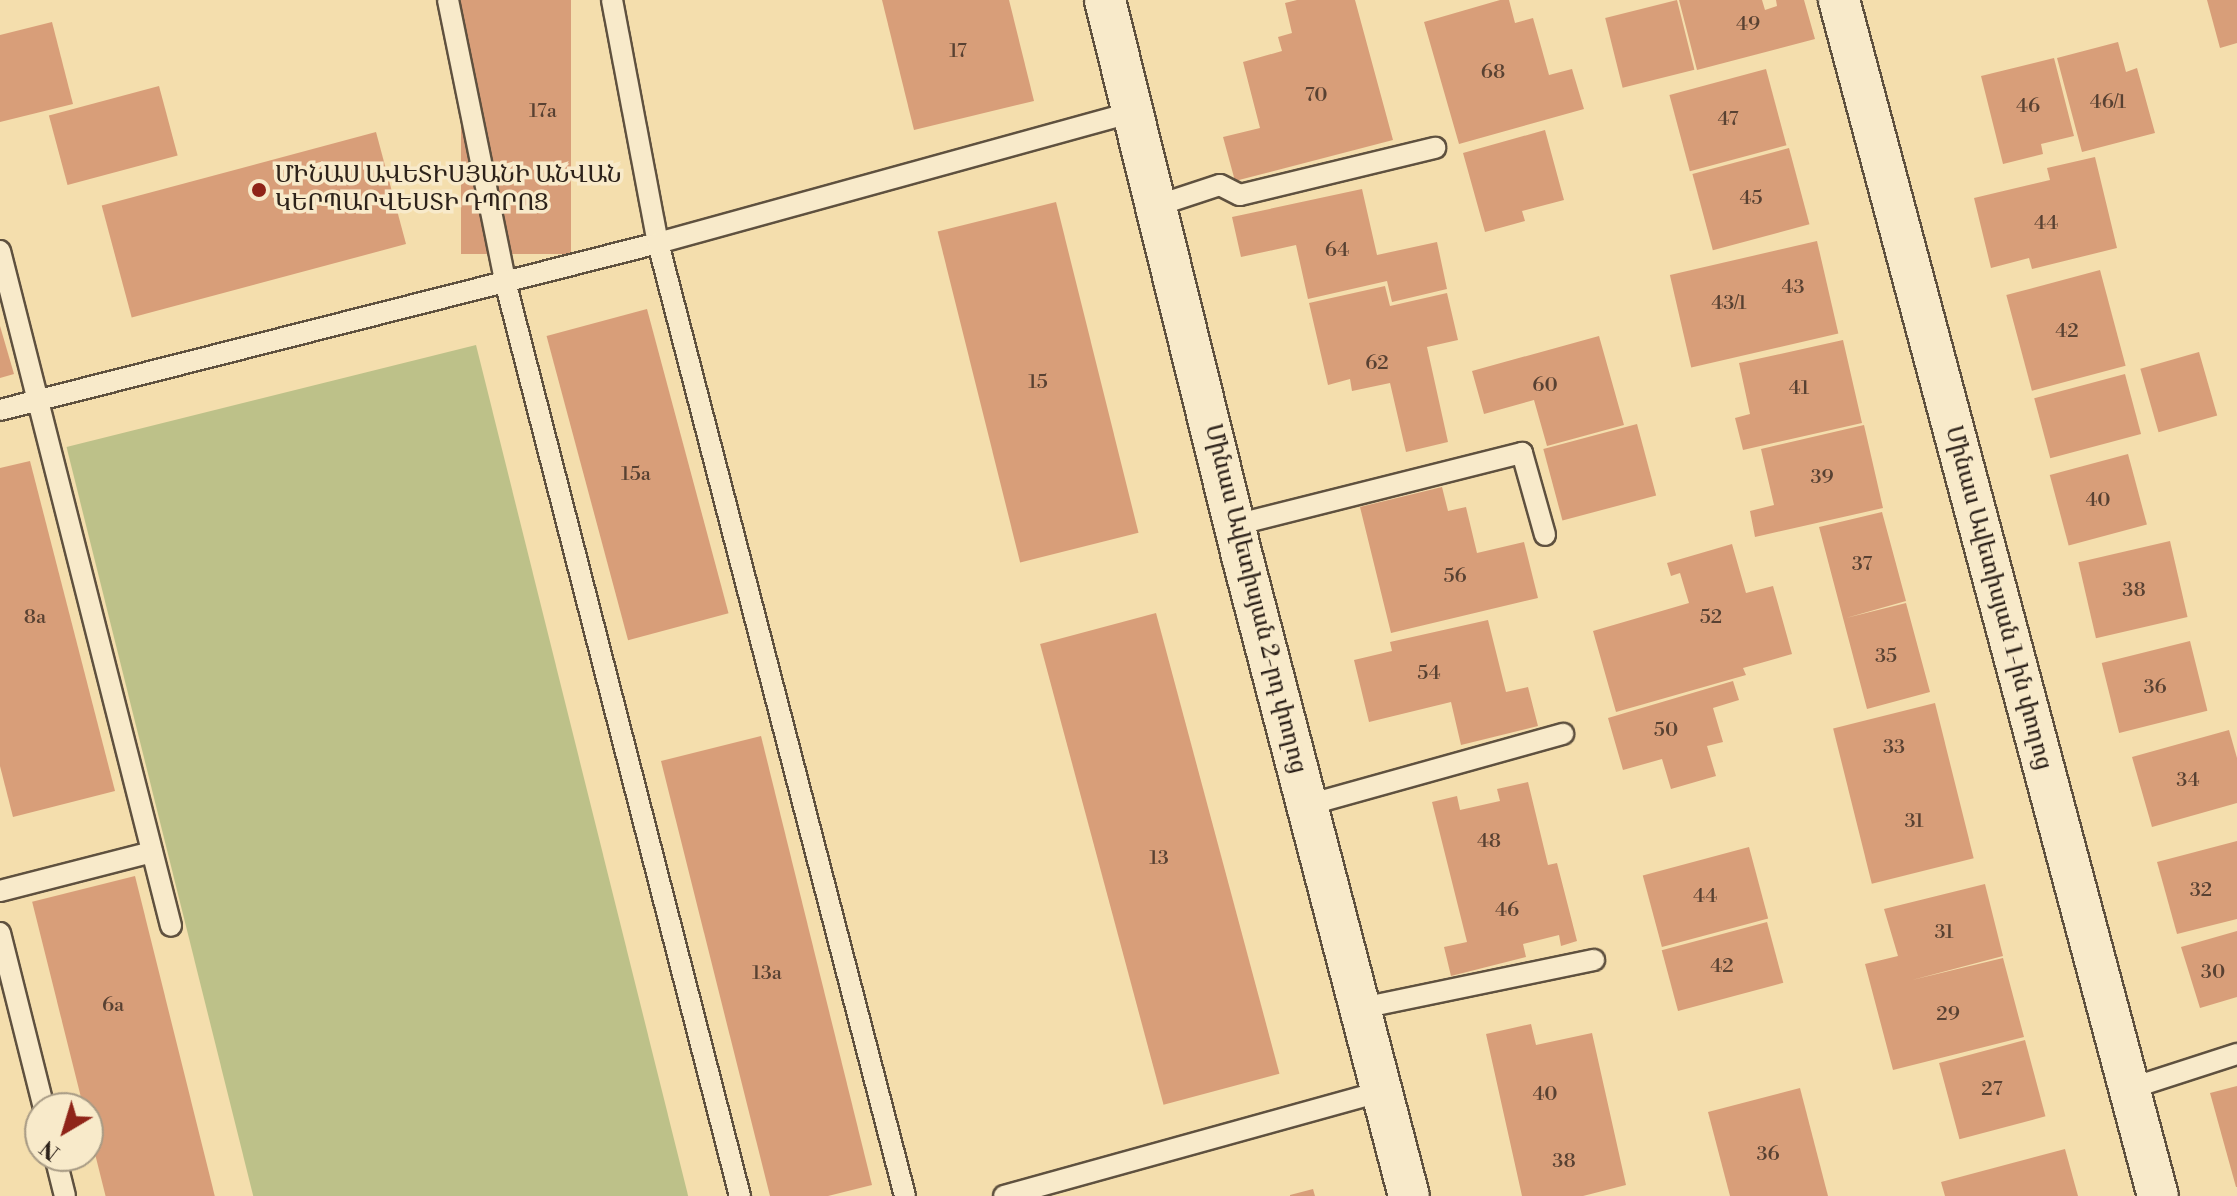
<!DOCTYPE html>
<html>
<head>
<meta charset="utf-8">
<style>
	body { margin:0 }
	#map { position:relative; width:2237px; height:1196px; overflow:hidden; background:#f4dead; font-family:"Libre Bodoni","Noto Serif Armenian",serif }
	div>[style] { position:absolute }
	.green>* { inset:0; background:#bdc189; transform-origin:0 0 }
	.building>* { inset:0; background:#d89e79; transform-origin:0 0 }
	.roads { filter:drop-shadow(2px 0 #5f513f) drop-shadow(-2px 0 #5f513f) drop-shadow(0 2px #5f513f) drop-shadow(0 -2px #5f513f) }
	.lane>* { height:20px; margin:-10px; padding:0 10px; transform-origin:10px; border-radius:10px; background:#f8eaca }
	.street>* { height:40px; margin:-20px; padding:0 20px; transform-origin:20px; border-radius:20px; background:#f8eaca }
	.dots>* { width:22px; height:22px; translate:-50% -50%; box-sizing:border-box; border:4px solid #f8eaca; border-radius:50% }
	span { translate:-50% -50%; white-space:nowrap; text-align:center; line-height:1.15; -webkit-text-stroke:7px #f8eaca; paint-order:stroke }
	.number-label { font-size:20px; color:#584132 }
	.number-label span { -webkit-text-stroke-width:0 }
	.poi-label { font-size:24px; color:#2d221a }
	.left { translate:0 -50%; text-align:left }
	.street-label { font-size:24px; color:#2d221a }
	.north { position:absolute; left:24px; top:1092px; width:80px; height:80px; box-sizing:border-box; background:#f8eaca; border:2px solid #a79a84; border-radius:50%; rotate:218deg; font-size:22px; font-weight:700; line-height:32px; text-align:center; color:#2d221a }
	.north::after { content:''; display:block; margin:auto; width:28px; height:36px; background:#8f2418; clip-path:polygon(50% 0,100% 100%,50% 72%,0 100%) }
</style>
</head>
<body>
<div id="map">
	<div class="green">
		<i style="left:476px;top:345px;width:877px;height:422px;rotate:76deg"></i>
	</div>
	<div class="building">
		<i style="left:461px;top:0;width:110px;height:254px"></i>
		<i style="clip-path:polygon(882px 0,1009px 0,1034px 101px,914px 130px)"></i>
		<i style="clip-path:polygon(1297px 0,1355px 0,1393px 140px,1235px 181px,1223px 137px,1260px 128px,1243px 62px,1282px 51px,1278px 37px,1292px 33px,1285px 3px)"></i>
		<i style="clip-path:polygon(1500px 0,1509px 0,1515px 23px,1533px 18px,1549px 75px,1572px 69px,1584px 109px,1459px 144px,1424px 22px)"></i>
		<i style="left:1677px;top:0;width:72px;height:74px;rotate:76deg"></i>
		<i style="clip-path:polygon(1679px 0,1762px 0,1765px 10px,1777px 6px,1776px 0,1804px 0,1815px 39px,1697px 70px)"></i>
		<i style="clip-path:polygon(2207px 0,2237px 0,2237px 43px,2220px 48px)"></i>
		<i style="clip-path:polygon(52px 22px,73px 104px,0 122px,0 35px)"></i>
		<i style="clip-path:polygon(2118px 42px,2126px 72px,2137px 68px,2155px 133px,2082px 152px,2057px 58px)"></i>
		<i style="clip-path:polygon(2054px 58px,2074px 136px,2041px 144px,2043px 154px,2003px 164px,1981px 76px)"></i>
		<i style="left:1766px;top:69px;width:79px;height:100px;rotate:75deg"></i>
		<i style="left:159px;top:86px;width:72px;height:114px;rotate:75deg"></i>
		<i style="clip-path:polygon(1545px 130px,1564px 200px,1522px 211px,1525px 221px,1485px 232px,1463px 153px)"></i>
		<i style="left:376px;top:132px;width:116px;height:284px;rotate:75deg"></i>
		<i style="left:1789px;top:148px;width:79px;height:100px;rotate:75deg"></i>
		<i style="clip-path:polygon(2095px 157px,2117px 248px,2032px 269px,2029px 258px,1991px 268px,1974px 198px,2050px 180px,2047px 168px)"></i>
		<i style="clip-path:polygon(1362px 189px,1377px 255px,1437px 242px,1447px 289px,1392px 302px,1387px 281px,1308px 299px,1296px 245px,1241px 257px,1232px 217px)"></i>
		<i style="left:1056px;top:202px;width:341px;height:122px;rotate:76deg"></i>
		<i style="left:1817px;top:241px;width:95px;height:151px;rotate:77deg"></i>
		<i style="left:2100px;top:270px;width:99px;height:97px;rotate:75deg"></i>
		<i style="clip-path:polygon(1385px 286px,1390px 306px,1447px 293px,1458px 340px,1427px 347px,1448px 442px,1406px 452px,1390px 383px,1352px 391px,1350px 379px,1328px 385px,1309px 303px)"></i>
		<i style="left:647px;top:309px;width:315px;height:104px;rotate:75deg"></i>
		<i style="clip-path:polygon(0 326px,14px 374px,0 378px)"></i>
		<i style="clip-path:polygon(1599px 336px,1624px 425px,1547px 446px,1534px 400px,1484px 414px,1472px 371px)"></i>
		<i style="clip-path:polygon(1843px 340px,1862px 423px,1743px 450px,1735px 418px,1750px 414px,1739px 363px)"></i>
		<i style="left:2199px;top:352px;width:66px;height:61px;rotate:74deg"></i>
		<i style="left:2125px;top:374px;width:62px;height:94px;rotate:75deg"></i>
		<i style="left:1637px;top:424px;width:74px;height:97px;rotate:75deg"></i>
		<i style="clip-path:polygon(1864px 425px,1883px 508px,1755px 537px,1750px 511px,1774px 505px,1761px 449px)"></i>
		<i style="left:2128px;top:454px;width:73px;height:81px;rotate:75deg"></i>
		<i style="clip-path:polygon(30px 461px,115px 791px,13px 817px,0 766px,0 468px)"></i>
		<i style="clip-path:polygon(1442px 487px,1448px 511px,1466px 507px,1477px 553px,1524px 542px,1538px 598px,1391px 633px,1360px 507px)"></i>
		<i style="clip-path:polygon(1882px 512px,1906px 601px,1846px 618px,1906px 603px,1930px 692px,1867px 709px,1819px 527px)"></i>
		<i style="left:2170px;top:541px;width:78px;height:94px;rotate:77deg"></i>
		<i style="clip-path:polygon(1732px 544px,1746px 593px,1773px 586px,1792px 654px,1743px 668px,1746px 675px,1616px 712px,1593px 631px,1689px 603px,1680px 573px,1671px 576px,1667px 563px)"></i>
		<i style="left:1156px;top:613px;width:477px;height:120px;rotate:75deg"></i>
		<i style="clip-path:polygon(1488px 620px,1506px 692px,1528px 687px,1538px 726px,1461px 745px,1451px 702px,1369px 722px,1354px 660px,1392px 651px,1390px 642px)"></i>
		<i style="left:2190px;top:641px;width:72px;height:91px;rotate:76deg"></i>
		<i style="clip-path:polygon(1733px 681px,1739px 700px,1713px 708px,1723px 742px,1707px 746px,1716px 776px,1671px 789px,1662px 759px,1623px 770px,1608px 718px)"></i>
		<i style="left:1935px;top:703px;width:160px;height:105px;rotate:76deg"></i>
		<i style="clip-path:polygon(2229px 730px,2237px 758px,2237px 803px,2152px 827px,2132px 757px)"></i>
		<i style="clip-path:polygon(761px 736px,872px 1185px,828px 1196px,770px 1196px,661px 761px)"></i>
		<i style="clip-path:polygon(1528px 782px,1548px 865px,1557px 863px,1577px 941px,1561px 946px,1559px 935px,1523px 944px,1526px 957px,1451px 976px,1444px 947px,1467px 942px,1432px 802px,1457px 796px,1460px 810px,1500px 801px,1497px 789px)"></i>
		<i style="clip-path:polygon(2237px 841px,2237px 919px,2177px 934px,2157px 862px)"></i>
		<i style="left:1749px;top:847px;width:74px;height:110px;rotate:75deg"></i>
		<i style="left:135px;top:876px;width:330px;height:106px;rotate:76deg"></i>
		<i style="clip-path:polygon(1985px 884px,2003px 956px,1912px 980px,2003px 958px,2024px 1037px,1893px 1070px,1865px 964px,1898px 956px,1884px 909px)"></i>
		<i style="left:1767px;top:922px;width:63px;height:109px;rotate:75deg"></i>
		<i style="clip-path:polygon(2237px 931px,2237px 997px,2200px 1008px,2181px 947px)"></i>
		<i style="clip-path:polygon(1531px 1024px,1536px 1045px,1592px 1033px,1626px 1185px,1583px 1196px,1522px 1196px,1486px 1034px)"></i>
		<i style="left:2025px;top:1040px;width:79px;height:89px;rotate:75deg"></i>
		<i style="clip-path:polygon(2237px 1086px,2237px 1187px,2236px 1187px,2210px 1093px)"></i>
		<i style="clip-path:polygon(1800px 1088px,1828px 1196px,1730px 1196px,1708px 1112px)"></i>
		<i style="clip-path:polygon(2065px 1149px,2078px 1196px,1945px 1196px,1941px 1182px)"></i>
		<i style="clip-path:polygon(1313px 1189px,1315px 1196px,1290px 1196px,1290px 1195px)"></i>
	</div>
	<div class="roads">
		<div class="lane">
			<i style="left:448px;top:0;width:287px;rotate:78.5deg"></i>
			<i style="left:505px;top:281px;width:945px;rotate:75.6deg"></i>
			<i style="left:612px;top:0;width:247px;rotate:79.3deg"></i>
			<i style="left:658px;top:243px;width:984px;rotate:75.47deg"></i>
			<i style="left:1156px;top:206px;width:67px;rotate:-18.2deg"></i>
			<i style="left:1220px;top:185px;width:22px;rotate:27deg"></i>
			<i style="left:1240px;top:195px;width:201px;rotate:-13.6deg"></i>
			<i style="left:0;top:251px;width:696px;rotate:75.78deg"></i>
			<i style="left:0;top:410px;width:679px;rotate:-14.24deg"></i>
			<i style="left:658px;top:243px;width:492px;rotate:-15.4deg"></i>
			<i style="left:1235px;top:525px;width:296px;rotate:-14.1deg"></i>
			<i style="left:1522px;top:453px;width:85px;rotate:74.3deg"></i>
			<i style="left:1308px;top:805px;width:265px;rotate:-15.6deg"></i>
			<i style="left:0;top:891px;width:157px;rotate:-14.4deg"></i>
			<i style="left:0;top:933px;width:180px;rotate:75.9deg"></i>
			<i style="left:1362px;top:1008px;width:237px;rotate:-11.7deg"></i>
			<i style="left:2129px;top:1089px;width:114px;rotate:-18deg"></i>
			<i style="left:55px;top:1156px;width:41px;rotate:76deg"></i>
			<i style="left:1004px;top:1196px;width:393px;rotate:-15.5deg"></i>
		</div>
		<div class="street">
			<i style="left:1105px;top:0;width:573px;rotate:76.16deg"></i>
			<i style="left:1242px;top:556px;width:661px;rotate:75.38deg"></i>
			<i style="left:1839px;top:0;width:1238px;rotate:75.07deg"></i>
		</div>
	</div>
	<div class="dots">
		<i style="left:259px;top:190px;background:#8f2418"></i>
	</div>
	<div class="number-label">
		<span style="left:1748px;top:24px">49</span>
		<span style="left:958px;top:51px">17</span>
		<span style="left:1493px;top:72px">68</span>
		<span style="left:1316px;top:95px">70</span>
		<span style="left:2108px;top:102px">46/1</span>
		<span style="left:2028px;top:106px">46</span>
		<span style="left:543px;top:111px">17a</span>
		<span style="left:1728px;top:119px">47</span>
		<span style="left:1751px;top:198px">45</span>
		<span style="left:2046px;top:223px">44</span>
		<span style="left:1337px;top:250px">64</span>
		<span style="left:1793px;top:287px">43</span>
		<span style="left:1729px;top:303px">43/1</span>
		<span style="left:2067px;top:331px">42</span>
		<span style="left:1377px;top:363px">62</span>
		<span style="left:1038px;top:382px">15</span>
		<span style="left:1545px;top:385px">60</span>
		<span style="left:1799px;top:388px">41</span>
		<span style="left:636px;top:474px">15a</span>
		<span style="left:1822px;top:477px">39</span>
		<span style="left:2098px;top:500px">40</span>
		<span style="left:1862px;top:564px">37</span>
		<span style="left:1455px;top:576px">56</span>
		<span style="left:2134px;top:590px">38</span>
		<span style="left:35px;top:617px">8a</span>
		<span style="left:1711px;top:617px">52</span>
		<span style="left:1886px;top:656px">35</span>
		<span style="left:1429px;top:673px">54</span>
		<span style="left:2155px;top:687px">36</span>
		<span style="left:1666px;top:730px">50</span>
		<span style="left:1894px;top:747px">33</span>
		<span style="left:2188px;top:780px">34</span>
		<span style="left:1914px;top:821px">31</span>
		<span style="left:1489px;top:841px">48</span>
		<span style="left:1159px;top:858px">13</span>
		<span style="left:2201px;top:890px">32</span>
		<span style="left:1705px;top:896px">44</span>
		<span style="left:1507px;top:910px">46</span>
		<span style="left:1944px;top:932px">31</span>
		<span style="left:1722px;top:966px">42</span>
		<span style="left:2213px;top:972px">30</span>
		<span style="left:767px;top:973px">13a</span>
		<span style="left:113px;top:1005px">6a</span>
		<span style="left:1948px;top:1014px">29</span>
		<span style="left:1992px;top:1089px">27</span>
		<span style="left:1545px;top:1094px">40</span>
		<span style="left:1768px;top:1154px">36</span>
		<span style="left:1564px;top:1161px">38</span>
	</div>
	<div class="poi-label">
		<span class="left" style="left:275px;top:190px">ՄԻՆԱՍ ԱՎԵՏԻՍՅԱՆԻ ԱՆՎԱՆ<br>ԿԵՐՊԱՐՎԵՍՏԻ ԴՊՐՈՑ</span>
	</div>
	<div class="street-label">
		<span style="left:1998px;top:598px;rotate:75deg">Մինաս Ավետիսյան 1-ին փողոց</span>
		<span style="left:1255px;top:599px;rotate:76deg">Մինաս Ավետիսյան 2-րդ փողոց</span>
	</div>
	<div class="north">N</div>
</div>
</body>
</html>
